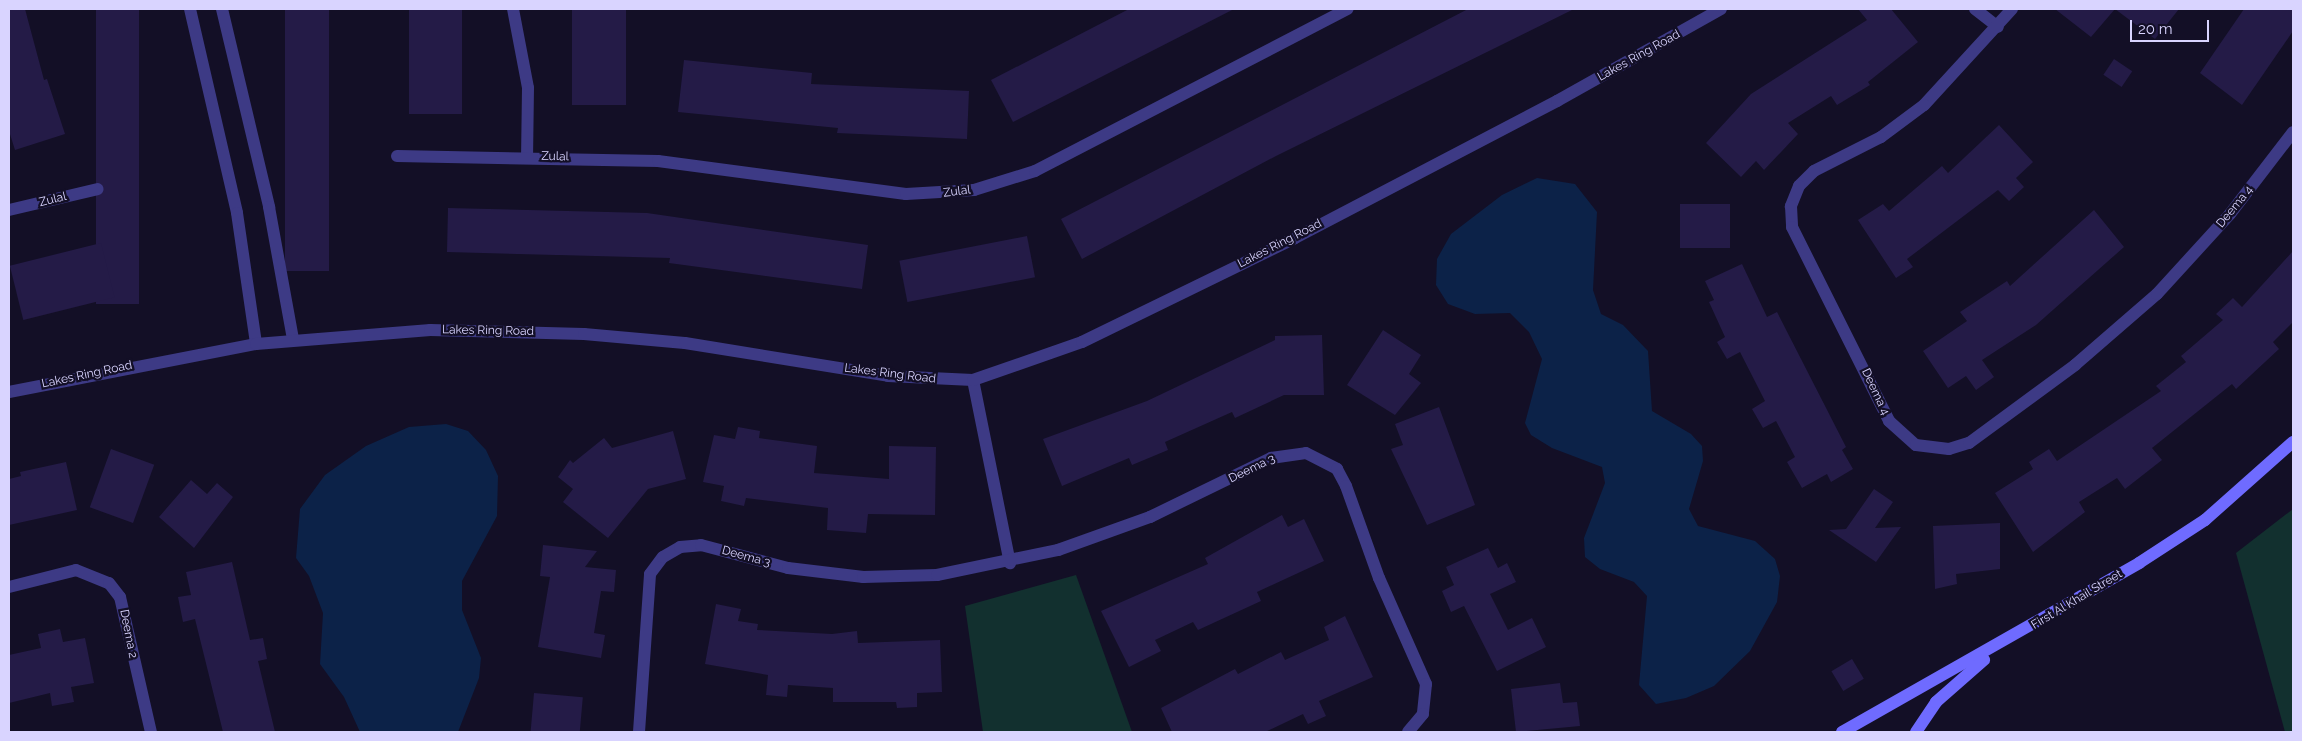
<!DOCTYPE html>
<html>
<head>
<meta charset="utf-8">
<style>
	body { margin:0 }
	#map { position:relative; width:2302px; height:741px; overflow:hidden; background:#130f26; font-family:Raleway,sans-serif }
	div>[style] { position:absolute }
	.green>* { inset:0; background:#12302f }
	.water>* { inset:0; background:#0c2248 }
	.building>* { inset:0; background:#241b47; transform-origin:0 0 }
	.street>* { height:12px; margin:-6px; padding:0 6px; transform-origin:6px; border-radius:6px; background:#3d3a85 }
	.secondary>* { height:12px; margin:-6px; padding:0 6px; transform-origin:6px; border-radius:6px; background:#6f6bff }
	span { translate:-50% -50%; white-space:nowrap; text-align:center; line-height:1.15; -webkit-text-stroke:4.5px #130f26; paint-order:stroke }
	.street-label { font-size:12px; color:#d9d4ff }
	.frame { position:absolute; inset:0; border:10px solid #d9d4ff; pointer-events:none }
	.scale { position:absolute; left:2130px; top:20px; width:79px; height:22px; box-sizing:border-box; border:2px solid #d9d4ff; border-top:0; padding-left:6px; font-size:15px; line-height:18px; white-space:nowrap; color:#d9d4ff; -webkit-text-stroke:4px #130f26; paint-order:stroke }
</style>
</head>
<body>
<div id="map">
	<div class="green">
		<i style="clip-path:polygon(2293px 509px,2293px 732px,2285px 732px,2236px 553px)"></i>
		<i style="clip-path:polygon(1076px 575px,1132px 732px,983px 732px,965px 606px)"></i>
	</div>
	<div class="water">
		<i style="clip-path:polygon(1537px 178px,1575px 184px,1597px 212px,1593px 290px,1601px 314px,1623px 325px,1648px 351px,1652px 411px,1691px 434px,1702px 446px,1703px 461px,1689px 509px,1698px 526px,1755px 541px,1775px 559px,1780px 576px,1777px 602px,1750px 651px,1714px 686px,1686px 698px,1656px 704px,1639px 685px,1647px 596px,1634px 582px,1600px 569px,1585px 557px,1584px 538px,1605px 483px,1602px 467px,1552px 448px,1531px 435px,1525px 423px,1542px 359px,1529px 332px,1510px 313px,1475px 314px,1448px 304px,1436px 285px,1437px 259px,1451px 234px,1502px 195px)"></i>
		<i style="clip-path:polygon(446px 424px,468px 431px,486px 450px,498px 476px,497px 516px,462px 581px,462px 610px,481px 658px,479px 678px,458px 732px,360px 732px,344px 697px,320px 664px,323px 613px,309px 576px,296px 558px,300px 509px,325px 475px,366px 446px,409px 427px)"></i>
	</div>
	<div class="building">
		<i style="clip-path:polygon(9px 9px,25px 9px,44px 80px,47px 79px,65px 134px,15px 150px,9px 131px)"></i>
		<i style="left:96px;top:9px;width:43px;height:295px"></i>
		<i style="left:285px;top:9px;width:44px;height:262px"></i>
		<i style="left:409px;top:9px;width:53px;height:105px"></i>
		<i style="left:572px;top:9px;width:54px;height:96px"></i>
		<i style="clip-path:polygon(1129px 9px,1234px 9px,1013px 122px,991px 80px)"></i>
		<i style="clip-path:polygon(1468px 9px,1574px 9px,1276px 156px,1082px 259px,1061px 219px)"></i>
		<i style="clip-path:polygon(1858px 9px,1891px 9px,1918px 42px,1868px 82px,1870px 85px,1837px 105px,1831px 96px,1788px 123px,1798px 134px,1764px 170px,1756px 161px,1741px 177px,1706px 143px,1751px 94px,1867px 20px)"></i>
		<i style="clip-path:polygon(2055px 9px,2115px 9px,2091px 37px)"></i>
		<i style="clip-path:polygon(2115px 9px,2179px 9px,2155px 39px)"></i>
		<i style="clip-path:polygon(2244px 9px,2293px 9px,2293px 31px,2242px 105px,2200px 73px)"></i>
		<i style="left:2114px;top:59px;width:22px;height:19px;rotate:34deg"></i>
		<i style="clip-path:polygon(684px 60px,812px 73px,811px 84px,969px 91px,967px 139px,837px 133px,838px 128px,678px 112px)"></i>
		<i style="clip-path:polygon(1999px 125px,2033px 162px,2016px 178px,2024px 187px,2009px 201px,1998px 190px,1907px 259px,1913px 267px,1896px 278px,1858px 220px,1883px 204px,1889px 211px,1942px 166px,1948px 173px)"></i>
		<i style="left:1730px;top:204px;width:44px;height:50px;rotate:90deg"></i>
		<i style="clip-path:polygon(448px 208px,647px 213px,868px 245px,862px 289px,669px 263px,670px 258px,447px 252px)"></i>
		<i style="clip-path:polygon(2094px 210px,2124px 247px,2036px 325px,1982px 360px,1994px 377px,1976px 390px,1966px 376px,1948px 388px,1923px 351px,1967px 321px,1960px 312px,2007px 281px,2010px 286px)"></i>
		<i style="left:1027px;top:236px;width:42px;height:130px;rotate:79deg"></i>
		<i style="left:101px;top:243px;width:56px;height:94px;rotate:76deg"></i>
		<i style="clip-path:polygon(2293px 251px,2293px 322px,2273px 342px,2279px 349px,2236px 389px,2232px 384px,2152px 448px,2162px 460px,2125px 489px,2117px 478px,2079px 502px,2085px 512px,2033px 552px,1995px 493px,2033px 469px,2029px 462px,2049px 449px,2057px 461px,2161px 391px,2156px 386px,2186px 362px,2181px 356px,2223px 320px,2216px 314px,2233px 298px,2242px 307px)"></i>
		<i style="clip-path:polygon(1742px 264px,1767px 317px,1777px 312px,1846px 447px,1842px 450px,1853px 469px,1831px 482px,1827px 474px,1802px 488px,1787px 462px,1795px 457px,1776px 421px,1763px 428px,1752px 409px,1765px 401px,1740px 352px,1727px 359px,1717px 342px,1725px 337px,1709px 302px,1714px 300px,1705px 281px)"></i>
		<i style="clip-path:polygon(1383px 330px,1421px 355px,1409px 374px,1421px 383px,1395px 415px,1347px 385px)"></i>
		<i style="clip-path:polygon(1322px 335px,1324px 395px,1284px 395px,1235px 418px,1232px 412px,1165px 442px,1168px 450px,1132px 465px,1129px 458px,1062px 486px,1043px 439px,1147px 401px,1275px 340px,1275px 336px)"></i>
		<i style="clip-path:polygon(1439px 407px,1475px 505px,1427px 525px,1391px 449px,1403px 445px,1395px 424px)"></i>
		<i style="clip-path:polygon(738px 427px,760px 431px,759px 438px,817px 446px,814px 473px,889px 479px,889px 446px,936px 447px,935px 515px,868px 514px,866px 533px,827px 530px,828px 508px,746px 498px,744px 506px,721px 501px,724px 486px,703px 482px,714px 435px,735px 439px)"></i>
		<i style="clip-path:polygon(673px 431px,686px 479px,648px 489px,608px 538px,563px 502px,573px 489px,558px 477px,570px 460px,573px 463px,604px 438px,612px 448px)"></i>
		<i style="left:111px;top:449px;width:46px;height:62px;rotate:20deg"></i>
		<i style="clip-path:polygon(66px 462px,77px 510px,9px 525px,9px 479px,21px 476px,20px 472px)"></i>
		<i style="clip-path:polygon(191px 480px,207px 494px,217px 483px,233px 497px,194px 548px,159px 517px)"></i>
		<i style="clip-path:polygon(1874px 489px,1893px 502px,1875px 528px,1901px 527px,1876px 562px,1829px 530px,1846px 529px)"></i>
		<i style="clip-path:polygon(1282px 515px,1288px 527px,1304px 519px,1324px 561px,1257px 592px,1261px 601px,1198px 630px,1193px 622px,1155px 640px,1161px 651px,1129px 667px,1101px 611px,1208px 564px,1205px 558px)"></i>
		<i style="clip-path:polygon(2000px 523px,2000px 569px,1956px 574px,1957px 584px,1935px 589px,1933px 526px)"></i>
		<i style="clip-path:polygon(543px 545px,597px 551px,585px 567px,616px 570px,614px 592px,601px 591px,594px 633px,605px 635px,601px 658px,538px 647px,550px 577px,540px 576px)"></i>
		<i style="clip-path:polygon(1488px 548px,1498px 568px,1507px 563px,1516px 582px,1490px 594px,1508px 630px,1532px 618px,1546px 647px,1497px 671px,1464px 606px,1451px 612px,1442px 591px,1454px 585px,1446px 567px)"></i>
		<i style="clip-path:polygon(232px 562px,250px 640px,263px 638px,267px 659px,258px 661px,275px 732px,223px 732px,195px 619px,183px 622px,178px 597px,191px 595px,186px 572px)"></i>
		<i style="clip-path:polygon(716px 604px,741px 609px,738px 621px,758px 624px,757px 630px,832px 634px,857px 631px,858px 643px,940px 640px,942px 692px,917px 693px,917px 707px,897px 708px,896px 702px,833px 702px,833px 688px,788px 685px,787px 697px,766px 695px,768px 675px,705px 664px)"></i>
		<i style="clip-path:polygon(1345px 616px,1373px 677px,1319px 701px,1326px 716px,1308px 724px,1303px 714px,1265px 732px,1172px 732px,1161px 708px,1235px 669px,1238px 674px,1281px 652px,1285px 660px,1329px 640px,1324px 627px)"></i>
		<i style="clip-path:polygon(60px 629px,63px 642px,85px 638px,94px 683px,71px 687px,74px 702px,52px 706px,50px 693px,9px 703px,9px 655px,41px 648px,38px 634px)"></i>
		<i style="left:1852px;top:659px;width:23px;height:24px;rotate:59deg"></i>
		<i style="clip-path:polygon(1560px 683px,1563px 703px,1577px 702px,1580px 726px,1516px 732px,1511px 689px)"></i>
		<i style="left:534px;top:693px;width:49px;height:39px;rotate:5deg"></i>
	</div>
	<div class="street">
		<i style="left:190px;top:9px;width:209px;rotate:77deg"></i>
		<i style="left:237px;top:213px;width:132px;rotate:81.7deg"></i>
		<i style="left:222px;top:9px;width:204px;rotate:76.6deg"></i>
		<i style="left:269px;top:207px;width:134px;rotate:79.7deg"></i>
		<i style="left:513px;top:9px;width:80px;rotate:79.2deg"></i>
		<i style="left:528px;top:88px;width:69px;rotate:90.8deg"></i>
		<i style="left:1975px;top:9px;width:29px;rotate:38deg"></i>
		<i style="left:2012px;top:9px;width:130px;rotate:132.5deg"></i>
		<i style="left:1924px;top:105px;width:54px;rotate:143.3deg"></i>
		<i style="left:1881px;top:137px;width:75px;rotate:153.1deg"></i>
		<i style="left:1814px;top:171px;width:21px;rotate:135deg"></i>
		<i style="left:1799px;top:186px;width:22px;rotate:112deg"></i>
		<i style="left:1791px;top:206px;width:21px;rotate:87deg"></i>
		<i style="left:1792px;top:227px;width:217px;rotate:63.4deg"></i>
		<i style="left:1889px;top:421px;width:36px;rotate:42deg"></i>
		<i style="left:1916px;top:445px;width:33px;rotate:7deg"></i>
		<i style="left:1949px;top:449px;width:21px;rotate:-17deg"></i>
		<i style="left:1969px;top:443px;width:132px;rotate:-36.3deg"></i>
		<i style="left:2075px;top:365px;width:108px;rotate:-40.9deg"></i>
		<i style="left:2157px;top:294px;width:108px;rotate:-47.6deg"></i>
		<i style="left:2230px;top:214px;width:103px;rotate:-52.5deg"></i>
		<i style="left:397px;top:156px;width:261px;rotate:1.1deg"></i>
		<i style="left:658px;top:161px;width:250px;rotate:7.6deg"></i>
		<i style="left:906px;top:194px;width:68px;rotate:-3.4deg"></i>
		<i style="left:974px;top:190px;width:64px;rotate:-17.3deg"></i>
		<i style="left:1035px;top:171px;width:352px;rotate:-27.4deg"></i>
		<i style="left:9px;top:210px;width:91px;rotate:-13.3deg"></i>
		<i style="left:973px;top:380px;width:187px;rotate:78.6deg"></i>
		<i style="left:9px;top:392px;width:252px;rotate:-11deg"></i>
		<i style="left:256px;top:344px;width:175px;rotate:-4.6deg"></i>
		<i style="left:430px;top:330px;width:154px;rotate:1.5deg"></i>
		<i style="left:584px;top:334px;width:101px;rotate:5.1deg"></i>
		<i style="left:685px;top:343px;width:206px;rotate:9.2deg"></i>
		<i style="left:888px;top:376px;width:85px;rotate:2.7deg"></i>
		<i style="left:973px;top:380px;width:115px;rotate:-19.2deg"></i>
		<i style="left:1082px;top:342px;width:237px;rotate:-26deg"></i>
		<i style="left:1295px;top:238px;width:296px;rotate:-27.6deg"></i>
		<i style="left:1557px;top:101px;width:188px;rotate:-29.3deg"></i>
		<i style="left:9px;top:587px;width:69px;rotate:-14.2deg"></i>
		<i style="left:76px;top:570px;width:35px;rotate:22deg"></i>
		<i style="left:109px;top:583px;width:18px;rotate:52deg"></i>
		<i style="left:120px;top:597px;width:139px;rotate:77.1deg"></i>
		<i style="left:639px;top:732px;width:158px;rotate:-86deg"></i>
		<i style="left:650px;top:574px;width:21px;rotate:-53deg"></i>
		<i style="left:663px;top:557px;width:20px;rotate:-30deg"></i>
		<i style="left:680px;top:547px;width:21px;rotate:-5deg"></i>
		<i style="left:701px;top:545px;width:90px;rotate:14.8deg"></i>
		<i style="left:788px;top:568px;width:76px;rotate:6.8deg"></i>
		<i style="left:863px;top:577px;width:74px;rotate:-1.5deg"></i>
		<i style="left:937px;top:575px;width:124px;rotate:-11.7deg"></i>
		<i style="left:1058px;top:550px;width:98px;rotate:-19.7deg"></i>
		<i style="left:1150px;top:517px;width:135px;rotate:-26deg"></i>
		<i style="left:1271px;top:458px;width:35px;rotate:-8deg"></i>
		<i style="left:1306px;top:453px;width:35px;rotate:27deg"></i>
		<i style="left:1337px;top:469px;width:19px;rotate:62deg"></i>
		<i style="left:1346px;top:486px;width:98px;rotate:70.3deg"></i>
		<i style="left:1379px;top:578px;width:116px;rotate:66.1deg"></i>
		<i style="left:1426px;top:684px;width:30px;rotate:96deg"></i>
		<i style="left:1423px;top:714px;width:23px;rotate:130deg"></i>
	</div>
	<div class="secondary">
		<i style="left:1842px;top:732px;width:342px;rotate:-29.6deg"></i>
		<i style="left:2139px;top:563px;width:79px;rotate:-33.1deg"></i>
		<i style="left:2205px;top:520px;width:118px;rotate:-41.6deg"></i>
		<i style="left:1916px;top:732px;width:36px;rotate:-56deg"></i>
		<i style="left:1936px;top:702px;width:64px;rotate:-41.2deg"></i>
	</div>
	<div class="street-label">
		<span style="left:1639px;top:56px;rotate:-29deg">Lakes Ring Road</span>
		<span style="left:555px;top:157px;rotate:1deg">Zulal</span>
		<span style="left:957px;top:192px;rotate:-7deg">Zulal</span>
		<span style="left:53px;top:200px;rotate:-14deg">Zulal</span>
		<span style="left:2235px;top:207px;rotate:-51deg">Deema 4</span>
		<span style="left:1280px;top:244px;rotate:-27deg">Lakes Ring Road</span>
		<span style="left:488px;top:331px;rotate:1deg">Lakes Ring Road</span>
		<span style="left:890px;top:374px;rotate:7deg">Lakes Ring Road</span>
		<span style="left:87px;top:375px;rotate:-12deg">Lakes Ring Road</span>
		<span style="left:1875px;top:392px;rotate:65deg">Deema 4</span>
		<span style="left:1252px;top:469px;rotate:-26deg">Deema 3</span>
		<span style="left:746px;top:557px;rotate:15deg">Deema 3</span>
		<span style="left:2077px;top:600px;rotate:-31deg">First Al Khail Street</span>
		<span style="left:128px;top:634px;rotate:79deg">Deema 2</span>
	</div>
	<div class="frame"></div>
	<div class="scale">20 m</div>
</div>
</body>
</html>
